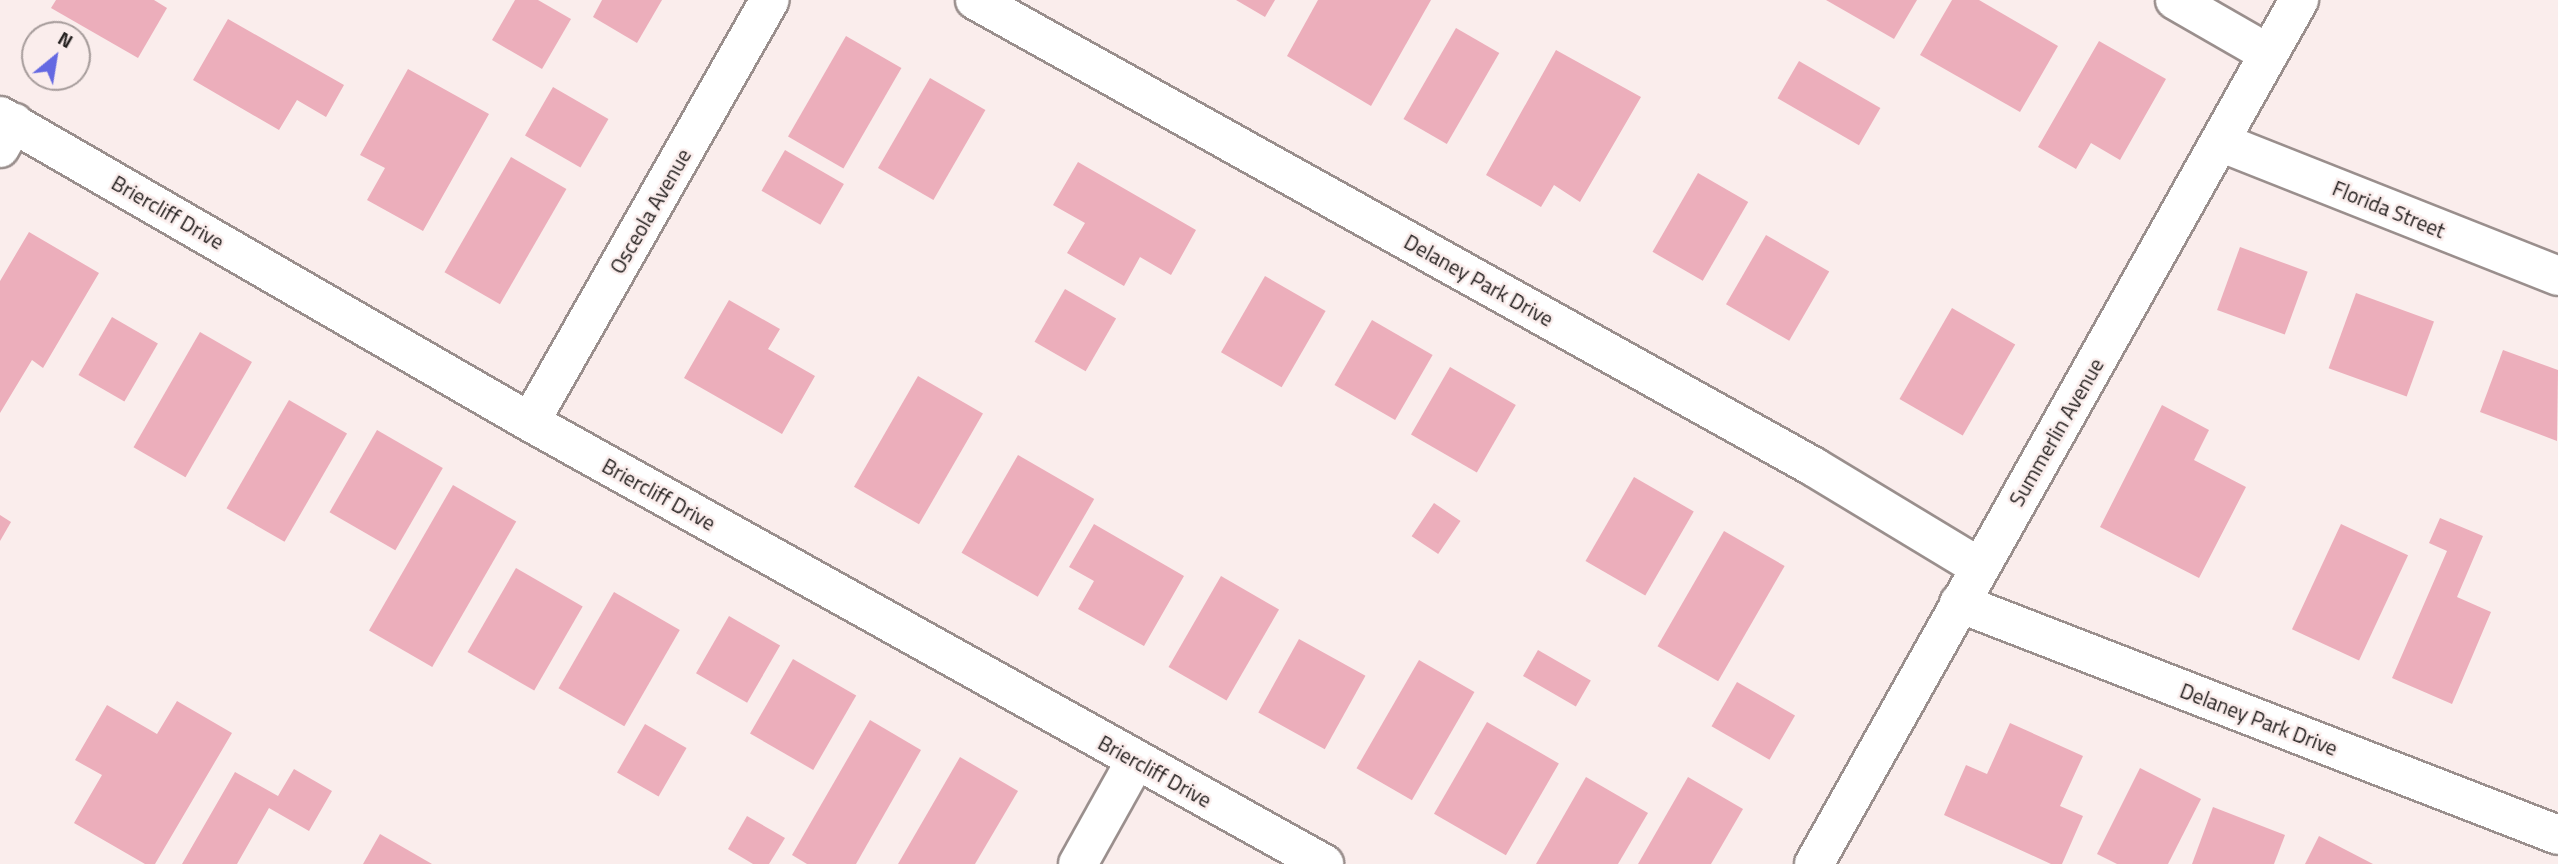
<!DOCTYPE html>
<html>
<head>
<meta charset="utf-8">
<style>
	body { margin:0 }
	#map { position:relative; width:2558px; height:864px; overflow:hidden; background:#faedec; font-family:"Titillium Web",sans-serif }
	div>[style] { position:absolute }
	.building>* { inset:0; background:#ecaebb; transform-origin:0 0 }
	.roads { filter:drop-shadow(2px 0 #9a8f8d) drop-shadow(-2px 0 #9a8f8d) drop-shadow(0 2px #9a8f8d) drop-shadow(0 -2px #9a8f8d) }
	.minor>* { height:38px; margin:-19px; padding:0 19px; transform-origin:19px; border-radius:19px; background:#fff }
	.tertiary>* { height:38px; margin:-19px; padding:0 19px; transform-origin:19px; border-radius:19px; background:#fff }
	span { translate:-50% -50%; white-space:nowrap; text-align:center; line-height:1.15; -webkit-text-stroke:5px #faedec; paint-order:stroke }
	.street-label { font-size:21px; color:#272322 }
	.north { position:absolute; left:21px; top:21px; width:70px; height:70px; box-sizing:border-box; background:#faedec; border:2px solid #a69c9b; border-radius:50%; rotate:30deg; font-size:19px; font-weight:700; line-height:28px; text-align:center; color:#272322 }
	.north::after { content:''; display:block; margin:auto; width:24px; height:32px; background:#6469e2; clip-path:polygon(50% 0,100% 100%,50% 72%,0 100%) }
</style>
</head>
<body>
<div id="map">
	<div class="building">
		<i style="clip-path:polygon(56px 0,154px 0,167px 8px,138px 58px,51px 8px)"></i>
		<i style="clip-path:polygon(515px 0,538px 0,571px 19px,542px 69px,492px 40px)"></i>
		<i style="clip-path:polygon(602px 0,662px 0,637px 43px,593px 17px)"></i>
		<i style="clip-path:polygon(1236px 0,1275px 0,1265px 17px)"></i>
		<i style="clip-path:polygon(1318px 0,1431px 0,1371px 106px,1287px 56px)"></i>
		<i style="clip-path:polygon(1826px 0,1917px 0,1894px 39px)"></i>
		<i style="clip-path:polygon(1952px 0,1979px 0,2058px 46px,2020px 112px,1920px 55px)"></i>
		<i style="clip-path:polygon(228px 19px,344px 85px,326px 117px,297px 100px,279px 130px,193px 80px)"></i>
		<i style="left:1456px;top:28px;width:50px;height:105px;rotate:30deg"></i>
		<i style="left:846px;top:36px;width:64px;height:116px;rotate:30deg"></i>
		<i style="clip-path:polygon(2099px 41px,2166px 79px,2120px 160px,2091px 143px,2076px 169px,2038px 147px)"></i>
		<i style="clip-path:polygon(1556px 50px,1641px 97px,1580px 202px,1554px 185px,1541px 207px,1486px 175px)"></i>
		<i style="left:1799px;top:61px;width:94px;height:43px;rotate:30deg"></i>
		<i style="clip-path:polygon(408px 69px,489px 114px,423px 231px,367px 200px,385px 168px,360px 155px)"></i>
		<i style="left:930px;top:78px;width:64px;height:104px;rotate:30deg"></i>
		<i style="left:553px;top:87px;width:64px;height:56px;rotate:30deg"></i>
		<i style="left:785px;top:150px;width:68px;height:47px;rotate:30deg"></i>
		<i style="left:511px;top:157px;width:64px;height:133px;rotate:30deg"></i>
		<i style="clip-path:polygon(1078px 162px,1196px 230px,1171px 275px,1140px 257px,1124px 286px,1067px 253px,1085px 223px,1053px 205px)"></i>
		<i style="left:1698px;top:173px;width:58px;height:91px;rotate:30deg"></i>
		<i style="clip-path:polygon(29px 232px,99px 273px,43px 368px,32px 360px,0 413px,0 281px)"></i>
		<i style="left:1766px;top:235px;width:73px;height:80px;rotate:30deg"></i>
		<i style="left:2240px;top:247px;width:72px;height:67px;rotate:20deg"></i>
		<i style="left:1265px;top:276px;width:70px;height:88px;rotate:30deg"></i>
		<i style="left:1065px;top:289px;width:59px;height:61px;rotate:30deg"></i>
		<i style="left:2356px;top:293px;width:83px;height:80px;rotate:20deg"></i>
		<i style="clip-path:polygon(729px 300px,780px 329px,768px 349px,815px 376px,782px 434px,684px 378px)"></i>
		<i style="left:1952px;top:308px;width:73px;height:105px;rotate:30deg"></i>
		<i style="left:112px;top:317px;width:53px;height:67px;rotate:30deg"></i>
		<i style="left:1372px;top:320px;width:70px;height:75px;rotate:30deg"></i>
		<i style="left:200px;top:332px;width:60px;height:133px;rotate:30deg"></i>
		<i style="clip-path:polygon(2503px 350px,2558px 370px,2557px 441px,2480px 412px)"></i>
		<i style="left:1450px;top:367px;width:76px;height:78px;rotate:30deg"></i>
		<i style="left:918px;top:376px;width:75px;height:128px;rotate:30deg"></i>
		<i style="left:289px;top:400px;width:67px;height:125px;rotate:30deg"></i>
		<i style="clip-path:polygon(2162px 405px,2209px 430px,2194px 460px,2246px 487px,2199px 578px,2100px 527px)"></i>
		<i style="left:377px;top:430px;width:76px;height:95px;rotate:30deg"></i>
		<i style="left:1018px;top:455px;width:88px;height:113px;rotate:30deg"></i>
		<i style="left:1634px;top:477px;width:69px;height:97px;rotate:30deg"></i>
		<i style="left:453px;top:485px;width:73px;height:168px;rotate:30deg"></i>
		<i style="left:1434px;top:503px;width:32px;height:40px;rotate:34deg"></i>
		<i style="clip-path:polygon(0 515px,11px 522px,0 541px)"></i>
		<i style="clip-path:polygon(2440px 518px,2483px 536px,2457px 597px,2491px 612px,2452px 704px,2392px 678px,2447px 551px,2429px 543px)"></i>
		<i style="clip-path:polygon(1094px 524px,1184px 576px,1144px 646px,1078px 609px,1094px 581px,1069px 567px)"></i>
		<i style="left:2341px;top:524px;width:74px;height:116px;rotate:25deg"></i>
		<i style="left:1724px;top:531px;width:70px;height:133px;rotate:30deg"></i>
		<i style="left:516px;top:568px;width:77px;height:97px;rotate:30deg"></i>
		<i style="left:1221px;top:576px;width:67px;height:105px;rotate:30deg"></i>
		<i style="left:614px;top:592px;width:76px;height:111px;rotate:30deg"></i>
		<i style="left:729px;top:616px;width:59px;height:66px;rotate:30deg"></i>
		<i style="left:1299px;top:639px;width:76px;height:84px;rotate:29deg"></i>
		<i style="left:1538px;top:650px;width:61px;height:30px;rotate:30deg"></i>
		<i style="left:793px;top:659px;width:73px;height:86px;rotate:30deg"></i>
		<i style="left:1419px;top:660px;width:64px;height:125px;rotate:30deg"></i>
		<i style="left:1737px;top:682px;width:67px;height:51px;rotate:30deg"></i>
		<i style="clip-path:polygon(177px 701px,232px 733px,155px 864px,145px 864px,74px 823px,102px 775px,75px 760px,107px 705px,157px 734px)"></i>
		<i style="clip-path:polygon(870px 720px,921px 750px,856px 864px,807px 864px,792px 855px)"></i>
		<i style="left:1487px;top:722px;width:83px;height:106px;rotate:30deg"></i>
		<i style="clip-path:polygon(2010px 723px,2083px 756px,2060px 806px,2083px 816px,2062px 864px,2051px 864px,1944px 815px,1966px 765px,1987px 774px)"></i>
		<i style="left:645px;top:724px;width:48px;height:56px;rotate:30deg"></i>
		<i style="clip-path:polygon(960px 757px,1018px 791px,975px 864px,898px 864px)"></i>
		<i style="clip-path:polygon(2140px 768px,2201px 799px,2168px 864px,2117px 864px,2097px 854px)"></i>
		<i style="clip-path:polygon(294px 769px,332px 791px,309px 831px,269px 808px,237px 864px,182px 864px,235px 772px,278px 796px)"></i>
		<i style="clip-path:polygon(1586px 777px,1648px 813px,1618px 864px,1536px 864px)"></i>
		<i style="clip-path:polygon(1688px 777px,1743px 809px,1711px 864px,1638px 864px)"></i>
		<i style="clip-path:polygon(2213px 807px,2285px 835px,2274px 864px,2192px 864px)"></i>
		<i style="clip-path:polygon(747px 816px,785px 838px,769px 864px,753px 864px,728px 849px)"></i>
		<i style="clip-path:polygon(380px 834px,432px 864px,363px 864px)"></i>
		<i style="clip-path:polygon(2319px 836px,2373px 864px,2305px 864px)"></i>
	</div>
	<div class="roads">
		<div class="minor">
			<i style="left:975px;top:0;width:960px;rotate:29.1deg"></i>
			<i style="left:1814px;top:467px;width:193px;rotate:31.2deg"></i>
			<i style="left:2175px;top:0;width:108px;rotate:29.9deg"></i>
			<i style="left:2220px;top:142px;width:364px;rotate:21.6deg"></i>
			<i style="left:0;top:148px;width:29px;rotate:-61deg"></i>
			<i style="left:530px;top:422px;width:485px;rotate:-60.4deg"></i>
			<i style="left:1959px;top:603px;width:642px;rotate:21.17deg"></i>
			<i style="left:1078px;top:864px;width:119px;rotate:-60.9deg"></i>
		</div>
		<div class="tertiary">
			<i style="left:0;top:116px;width:612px;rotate:30deg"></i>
			<i style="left:530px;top:422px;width:909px;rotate:29.1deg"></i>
			<i style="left:1814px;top:864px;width:991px;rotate:-60.69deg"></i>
		</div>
	</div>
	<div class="street-label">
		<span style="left:2389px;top:209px;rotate:22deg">Florida Street</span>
		<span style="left:650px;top:211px;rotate:-60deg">Osceola Avenue</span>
		<span style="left:168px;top:212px;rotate:30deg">Briercliff Drive</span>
		<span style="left:1479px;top:280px;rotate:29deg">Delaney Park Drive</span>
		<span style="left:2056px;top:432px;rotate:-60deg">Summerlin Avenue</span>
		<span style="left:659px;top:494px;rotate:29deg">Briercliff Drive</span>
		<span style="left:2259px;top:719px;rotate:21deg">Delaney Park Drive</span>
		<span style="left:1155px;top:771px;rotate:29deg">Briercliff Drive</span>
	</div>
	<div class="north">N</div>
</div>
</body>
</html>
